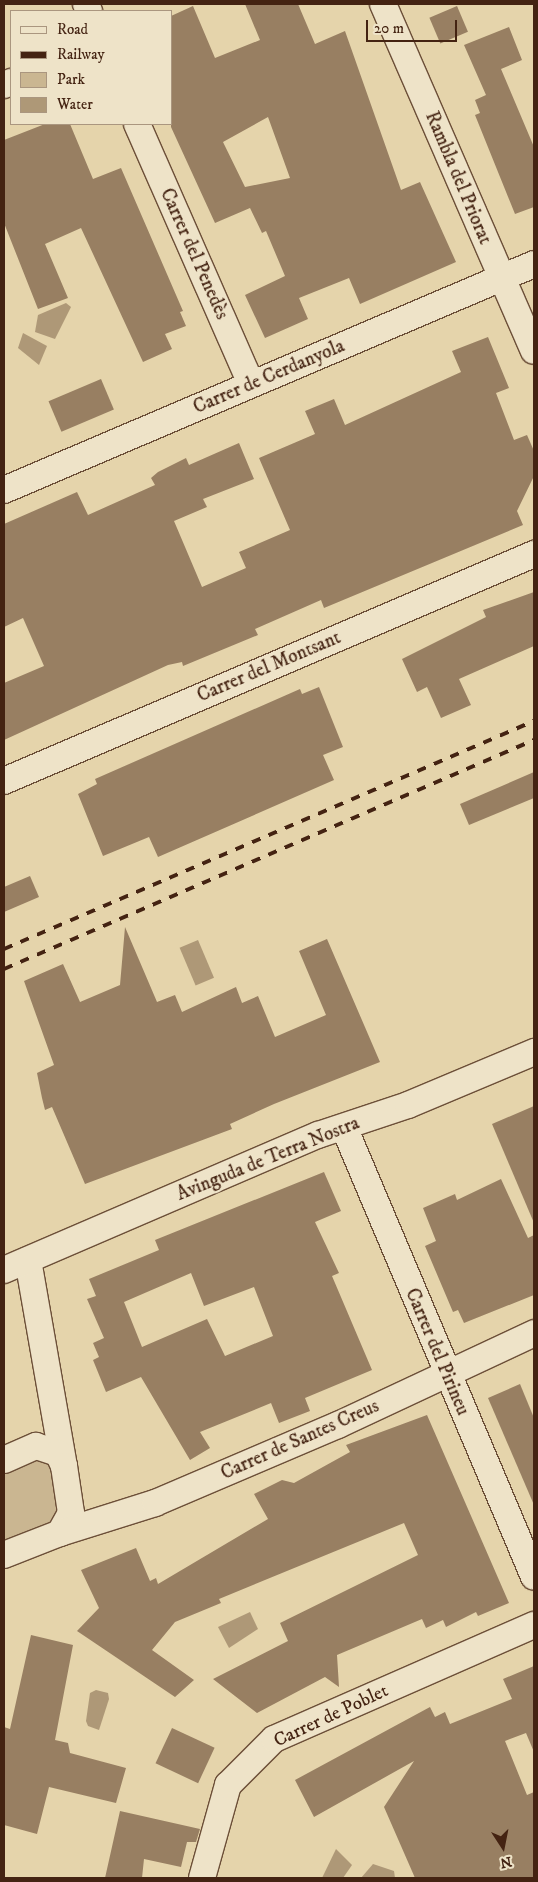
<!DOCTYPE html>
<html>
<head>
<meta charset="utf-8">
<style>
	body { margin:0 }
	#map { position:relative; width:538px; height:1882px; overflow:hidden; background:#e5d4ab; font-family:"IM FELL DW Pica",serif }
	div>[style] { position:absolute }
	.green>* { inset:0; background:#cab691 }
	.water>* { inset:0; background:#ae9877; transform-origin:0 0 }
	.building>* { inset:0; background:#987f62; transform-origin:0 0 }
	.roads { filter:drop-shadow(1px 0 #6c4f38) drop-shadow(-1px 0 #6c4f38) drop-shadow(0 1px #6c4f38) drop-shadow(0 -1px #6c4f38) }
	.minor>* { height:26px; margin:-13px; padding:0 13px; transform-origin:13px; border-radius:13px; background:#eee3c8 }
	.rail>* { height:4px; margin-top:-2px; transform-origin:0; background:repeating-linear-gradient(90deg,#442312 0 9px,transparent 0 18px) }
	span { translate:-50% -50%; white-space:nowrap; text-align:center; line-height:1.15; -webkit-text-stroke:4.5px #eee3c8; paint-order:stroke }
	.street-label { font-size:19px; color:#442312 }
	.frame { position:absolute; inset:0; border:5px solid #442312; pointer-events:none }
	.legend { position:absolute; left:10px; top:10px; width:162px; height:115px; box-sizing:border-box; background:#eee3c8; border:1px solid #aa967f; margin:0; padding:6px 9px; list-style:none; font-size:15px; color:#442312 }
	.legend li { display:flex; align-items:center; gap:10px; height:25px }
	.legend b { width:25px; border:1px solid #aa967f }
	.north { position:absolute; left:478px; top:1822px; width:50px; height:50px; -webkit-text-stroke:4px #eee3c8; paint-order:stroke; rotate:169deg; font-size:14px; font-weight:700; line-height:20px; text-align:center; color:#442312 }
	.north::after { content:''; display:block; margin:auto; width:18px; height:22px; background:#442312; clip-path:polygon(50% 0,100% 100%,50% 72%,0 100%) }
	.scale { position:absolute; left:366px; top:20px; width:91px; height:22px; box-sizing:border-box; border:2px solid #442312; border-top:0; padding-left:6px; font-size:15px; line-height:18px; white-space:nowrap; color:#442312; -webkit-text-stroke:4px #eee3c8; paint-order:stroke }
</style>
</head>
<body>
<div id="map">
	<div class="green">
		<i style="clip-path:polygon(25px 1456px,53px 1462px,62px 1505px,56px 1522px,4px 1543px,4px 1475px)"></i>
	</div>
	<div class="water">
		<i style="clip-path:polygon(66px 303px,71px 307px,55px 339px,35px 332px,38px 315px)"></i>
		<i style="clip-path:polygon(23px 333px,47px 346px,39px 365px,18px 348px)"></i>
		<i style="left:198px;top:940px;width:41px;height:20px;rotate:67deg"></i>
		<i style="clip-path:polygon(250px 1612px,258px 1629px,229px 1648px,218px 1627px)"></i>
		<i style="clip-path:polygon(96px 1690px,108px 1693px,109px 1699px,99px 1730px,88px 1726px,86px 1721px,90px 1693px)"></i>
		<i style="clip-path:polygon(336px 1849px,352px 1865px,343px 1878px,322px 1878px)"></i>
		<i style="clip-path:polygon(373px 1864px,394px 1871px,395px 1878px,361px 1878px)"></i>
	</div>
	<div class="building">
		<i style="clip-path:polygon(evenodd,245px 4px,298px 4px,315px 44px,345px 31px,401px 190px,420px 182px,456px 262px,360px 304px,349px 278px,299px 298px,308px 319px,265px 338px,245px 295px,285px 276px,266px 231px,262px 233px,250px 208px,215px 223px,171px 127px,171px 16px,193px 6px,215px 58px,260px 40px,245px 4px,268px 117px,290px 178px,245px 187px,223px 142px,268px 117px)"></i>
		<i style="left:457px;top:6px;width:28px;height:30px;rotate:67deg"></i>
		<i style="clip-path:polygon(509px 27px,522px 60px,501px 69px,534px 147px,534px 207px,515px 214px,475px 115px,480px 113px,475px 100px,486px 95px,464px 45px)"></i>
		<i style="clip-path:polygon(45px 124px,70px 124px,93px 179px,121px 168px,183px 311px,180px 312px,186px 326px,165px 334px,172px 349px,143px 362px,81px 228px,45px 244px,68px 298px,38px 309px,4px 223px,4px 140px)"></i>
		<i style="clip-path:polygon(488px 337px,509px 388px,496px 393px,514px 440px,527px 435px,534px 451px,534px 476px,517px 511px,523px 525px,324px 608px,321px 600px,255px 629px,258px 635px,183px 666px,182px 662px,168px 665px,4px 740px,4px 683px,44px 666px,23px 618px,4px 627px,4px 524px,77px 492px,88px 515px,155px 485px,151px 478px,158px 472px,186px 458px,189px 465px,239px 443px,254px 479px,203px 499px,207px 507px,174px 521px,202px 587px,246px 568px,239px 552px,290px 530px,259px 458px,315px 434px,305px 411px,334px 399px,345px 425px,461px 372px,452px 351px)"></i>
		<i style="left:101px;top:379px;width:33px;height:57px;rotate:67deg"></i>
		<i style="clip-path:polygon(534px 592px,534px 646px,459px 679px,471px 705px,441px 718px,427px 687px,417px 692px,402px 659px,486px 617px,483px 610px)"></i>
		<i style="clip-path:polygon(319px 687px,343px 747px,323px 755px,334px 780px,158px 857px,149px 837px,103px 856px,78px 794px,97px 784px,95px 779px,300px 689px,302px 694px)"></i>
		<i style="clip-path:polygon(534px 772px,534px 798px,469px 825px,460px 804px)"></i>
		<i style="clip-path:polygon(30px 876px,39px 897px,4px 912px,4px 887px)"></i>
		<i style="clip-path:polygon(125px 927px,157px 1002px,175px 995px,182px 1012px,236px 987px,242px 1003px,258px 996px,275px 1037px,326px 1015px,299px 951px,327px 939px,380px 1062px,274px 1104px,230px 1124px,232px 1129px,85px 1184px,52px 1107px,45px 1110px,42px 1098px,37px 1073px,54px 1065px,24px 981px,63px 964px,80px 1002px,120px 985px)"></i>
		<i style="clip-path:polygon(534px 1106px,534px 1223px,492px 1124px)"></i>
		<i style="clip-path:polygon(evenodd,324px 1172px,341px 1211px,315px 1222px,339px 1273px,332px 1276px,372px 1370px,305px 1398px,310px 1411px,279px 1423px,271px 1403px,200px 1432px,210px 1448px,190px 1460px,141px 1377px,106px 1392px,93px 1360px,99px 1357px,93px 1343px,104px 1338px,87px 1299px,96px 1296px,89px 1279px,159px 1250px,155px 1240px,324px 1172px,191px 1273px,204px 1306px,254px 1287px,273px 1336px,225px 1356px,207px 1319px,142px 1347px,124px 1302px,191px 1273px)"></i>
		<i style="clip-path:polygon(501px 1179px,528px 1238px,534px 1235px,534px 1295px,464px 1323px,458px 1310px,453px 1312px,425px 1246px,436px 1241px,423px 1208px,455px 1194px,457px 1200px)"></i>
		<i style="clip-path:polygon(520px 1384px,534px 1418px,534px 1505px,488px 1398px)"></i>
		<i style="clip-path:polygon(427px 1415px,509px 1603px,478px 1616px,476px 1612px,446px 1627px,443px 1620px,426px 1628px,422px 1619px,337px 1655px,339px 1687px,325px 1677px,257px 1713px,213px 1679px,288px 1641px,280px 1623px,418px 1555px,404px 1523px,219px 1599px,221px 1603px,175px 1622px,152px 1650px,194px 1680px,175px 1697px,77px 1631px,99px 1608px,81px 1570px,136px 1548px,150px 1581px,156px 1578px,158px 1584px,268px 1519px,254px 1494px,282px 1480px,294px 1483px,350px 1452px,346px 1445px)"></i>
		<i style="clip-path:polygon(31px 1635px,73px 1645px,55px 1740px,68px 1743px,70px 1753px,126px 1768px,116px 1803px,49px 1787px,37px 1834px,4px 1825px,4px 1727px,10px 1729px)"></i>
		<i style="clip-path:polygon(534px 1666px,534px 1752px,526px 1733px,505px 1741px,527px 1795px,534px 1792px,534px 1878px,415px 1878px,384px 1807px,414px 1761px,314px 1817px,295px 1780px,430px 1707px,435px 1717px,445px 1712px,450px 1724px,512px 1699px,503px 1679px)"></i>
		<i style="left:172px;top:1728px;width:47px;height:39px;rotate:25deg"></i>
		<i style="clip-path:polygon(120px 1811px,200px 1829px,196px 1842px,187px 1842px,181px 1867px,144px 1859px,142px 1878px,105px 1878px)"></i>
	</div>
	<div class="roads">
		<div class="minor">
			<i style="left:86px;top:4px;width:8px;rotate:67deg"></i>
			<i style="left:383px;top:4px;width:378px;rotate:66.5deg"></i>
			<i style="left:4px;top:85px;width:8px;rotate:-23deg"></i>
			<i style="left:137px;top:124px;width:284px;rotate:66.3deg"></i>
			<i style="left:4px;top:490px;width:576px;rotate:-23.09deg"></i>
			<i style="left:4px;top:781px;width:577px;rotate:-23.19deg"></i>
			<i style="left:344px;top:1127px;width:488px;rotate:67.1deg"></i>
			<i style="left:28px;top:1260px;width:209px;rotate:80.1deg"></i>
			<i style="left:4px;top:1270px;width:342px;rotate:-23.3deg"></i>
			<i style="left:318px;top:1135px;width:95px;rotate:-18.4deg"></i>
			<i style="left:408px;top:1105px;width:137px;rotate:-22.8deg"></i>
			<i style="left:4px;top:1460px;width:35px;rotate:-24deg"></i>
			<i style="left:36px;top:1446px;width:23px;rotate:18deg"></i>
			<i style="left:58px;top:1453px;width:14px;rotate:65deg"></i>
			<i style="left:64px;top:1466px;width:48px;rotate:81.5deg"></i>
			<i style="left:71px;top:1513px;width:23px;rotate:119deg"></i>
			<i style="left:60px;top:1533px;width:60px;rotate:158.6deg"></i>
			<i style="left:60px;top:1533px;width:100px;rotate:-17.5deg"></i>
			<i style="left:155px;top:1503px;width:199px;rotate:-23.1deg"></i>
			<i style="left:338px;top:1425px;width:217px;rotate:-25.1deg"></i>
			<i style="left:202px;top:1878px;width:97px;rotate:-74.4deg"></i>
			<i style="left:228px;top:1785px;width:65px;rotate:-45deg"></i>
			<i style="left:274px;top:1739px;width:284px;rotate:-23.7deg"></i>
		</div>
	</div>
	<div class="rail">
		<i style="left:4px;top:949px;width:577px;rotate:-23.28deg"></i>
		<i style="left:4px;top:969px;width:577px;rotate:-23.37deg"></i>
	</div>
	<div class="street-label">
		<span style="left:458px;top:178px;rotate:67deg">Rambla del Priorat</span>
		<span style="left:194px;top:254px;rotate:66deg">Carrer del Penedès</span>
		<span style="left:269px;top:377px;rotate:-23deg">Carrer de Cerdanyola</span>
		<span style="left:269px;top:667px;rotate:-23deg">Carrer del Montsant</span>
		<span style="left:268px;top:1159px;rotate:-22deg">Avinguda de Terra Nostra</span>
		<span style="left:437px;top:1352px;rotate:67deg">Carrer del Pirineu</span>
		<span style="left:300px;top:1440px;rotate:-24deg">Carrer de Santes Creus</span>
		<span style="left:331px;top:1716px;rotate:-25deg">Carrer de Poblet</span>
	</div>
	<div class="frame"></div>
	<ul class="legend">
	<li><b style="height:6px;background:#eee3c8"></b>Road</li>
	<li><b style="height:6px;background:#442312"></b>Railway</li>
	<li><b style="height:14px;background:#cab691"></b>Park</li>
	<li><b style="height:14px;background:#ae9877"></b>Water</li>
	</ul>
	<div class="north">N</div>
	<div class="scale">20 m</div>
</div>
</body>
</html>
